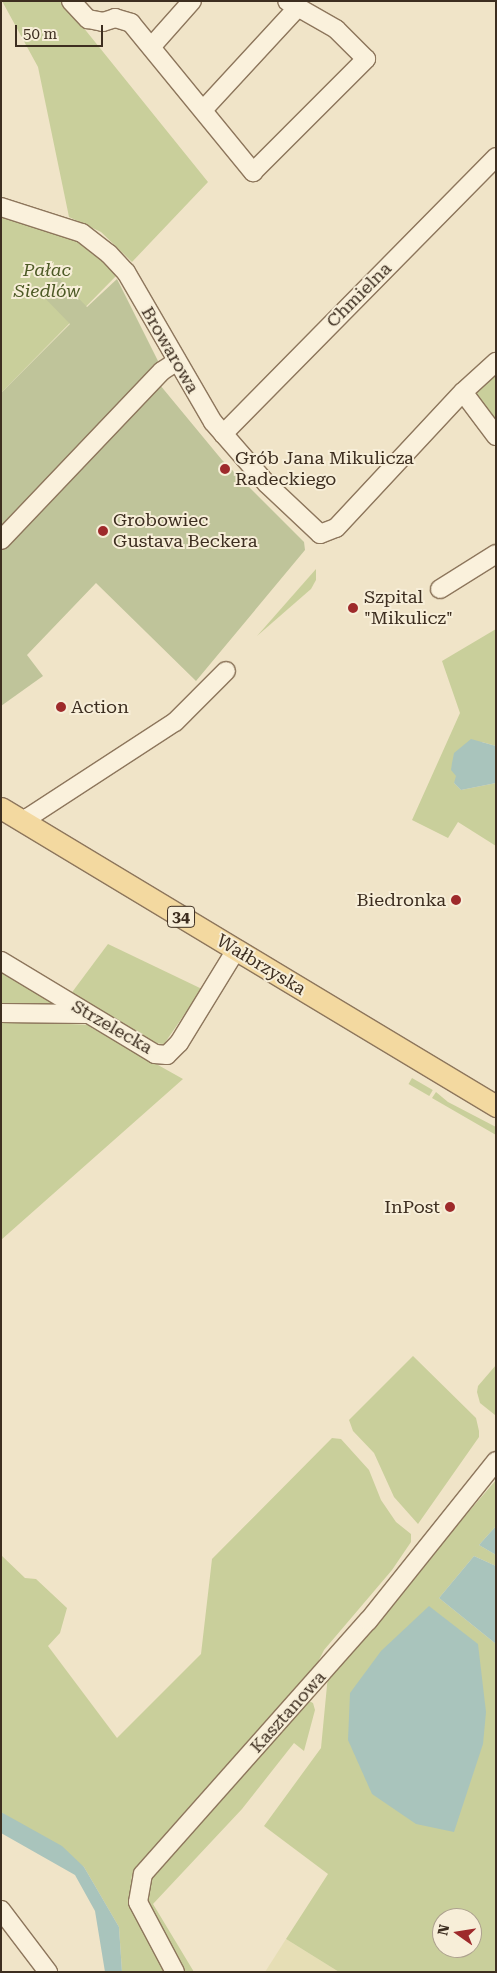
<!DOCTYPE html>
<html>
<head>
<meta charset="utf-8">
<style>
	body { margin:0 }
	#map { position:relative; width:497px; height:1973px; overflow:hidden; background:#f0e4c8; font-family:"Roboto Serif",serif }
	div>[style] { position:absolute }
	.farmland>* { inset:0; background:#e6deb5 }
	.green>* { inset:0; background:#c9cf9b; transform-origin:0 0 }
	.cemetery>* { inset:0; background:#bfc49a }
	.water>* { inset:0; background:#a9c4bc }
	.roads { filter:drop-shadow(1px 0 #8d765c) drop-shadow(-1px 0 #8d765c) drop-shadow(0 1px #8d765c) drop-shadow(0 -1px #8d765c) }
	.minor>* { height:18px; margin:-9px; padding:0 9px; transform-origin:9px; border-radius:9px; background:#faf1dc }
	.major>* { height:21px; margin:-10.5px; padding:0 10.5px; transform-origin:10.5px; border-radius:10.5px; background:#f3d9a0 }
	.dots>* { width:14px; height:14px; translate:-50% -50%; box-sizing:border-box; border:2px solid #f7eed8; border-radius:50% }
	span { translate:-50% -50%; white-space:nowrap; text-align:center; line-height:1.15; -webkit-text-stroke:4px #f7eed8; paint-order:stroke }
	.shield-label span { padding:1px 4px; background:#f7eed8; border:1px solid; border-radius:4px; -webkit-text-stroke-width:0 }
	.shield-label { font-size:16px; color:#3d2e20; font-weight:700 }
	.park-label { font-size:18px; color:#4d5a26; font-style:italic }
	.street-label { font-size:18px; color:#3d2e20 }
	.poi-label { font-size:18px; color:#3d2e20 }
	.left { translate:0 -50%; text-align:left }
	.right { translate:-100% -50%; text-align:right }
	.frame { position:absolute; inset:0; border:2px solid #3d2e20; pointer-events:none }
	.north { position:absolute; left:432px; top:1908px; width:50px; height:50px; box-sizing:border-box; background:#f7eed8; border:1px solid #ada18e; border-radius:50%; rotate:283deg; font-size:14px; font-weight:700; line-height:20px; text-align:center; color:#3d2e20 }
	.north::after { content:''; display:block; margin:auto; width:18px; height:22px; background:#9e2a2b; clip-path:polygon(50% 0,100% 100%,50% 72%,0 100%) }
	.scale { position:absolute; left:15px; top:25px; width:88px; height:22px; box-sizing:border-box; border:2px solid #3d2e20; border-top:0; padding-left:6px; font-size:15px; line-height:18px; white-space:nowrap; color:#3d2e20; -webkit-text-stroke:4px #f7eed8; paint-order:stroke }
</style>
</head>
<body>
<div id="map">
	<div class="farmland">
		<i style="clip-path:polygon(286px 1939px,339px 1972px,265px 1972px)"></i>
	</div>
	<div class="green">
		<i style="clip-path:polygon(2px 1px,62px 1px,208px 182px,132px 262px,101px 232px,69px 217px,38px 67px)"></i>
		<i style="clip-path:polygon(1px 215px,79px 242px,93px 250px,117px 275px,1px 393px)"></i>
		<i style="clip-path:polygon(496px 374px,496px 427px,472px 396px)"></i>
		<i style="clip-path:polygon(316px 569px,316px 580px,311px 589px,257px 636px)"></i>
		<i style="clip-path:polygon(496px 629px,496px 746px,482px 742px,454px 783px,461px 790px,496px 783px,496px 846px,458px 822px,448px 838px,412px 820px,460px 713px,442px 661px)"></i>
		<i style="clip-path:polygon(108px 944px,202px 989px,164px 1044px,152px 1043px,70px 995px)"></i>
		<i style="clip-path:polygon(1px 970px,62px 1006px,1px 1009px)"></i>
		<i style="clip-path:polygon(1px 1021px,92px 1025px,92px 1028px,183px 1079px,1px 1240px)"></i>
		<i style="left:412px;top:1078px;width:24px;height:7px;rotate:30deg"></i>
		<i style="clip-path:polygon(436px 1092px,448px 1102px,496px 1127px,496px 1135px,432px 1098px)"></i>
		<i style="clip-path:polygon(413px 1356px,476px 1418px,479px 1431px,479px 1437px,418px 1524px,394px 1497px,374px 1453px,353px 1431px,349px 1420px)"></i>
		<i style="clip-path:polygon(496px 1365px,496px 1414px,495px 1415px,480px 1403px,477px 1392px,478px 1386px)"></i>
		<i style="clip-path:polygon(332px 1438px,341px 1439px,369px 1470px,381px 1500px,396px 1522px,411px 1534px,411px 1542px,392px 1570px,324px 1650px,316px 1666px,132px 1875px,130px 1899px,167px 1972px,122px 1972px,119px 1927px,84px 1867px,1px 1812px,1px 1555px,25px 1578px,36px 1579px,67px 1608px,60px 1633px,48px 1646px,117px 1738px,201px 1654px,212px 1559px)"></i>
		<i style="clip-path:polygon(evenodd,496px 1480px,496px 1526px,479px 1545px,496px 1555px,496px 1566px,474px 1556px,439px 1598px,496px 1644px,496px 1972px,339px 1972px,286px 1939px,328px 1874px,264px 1826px,321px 1748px,328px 1675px,496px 1480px,442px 1918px,472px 1918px,472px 1948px,442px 1948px,442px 1918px)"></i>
		<i style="clip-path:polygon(307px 1700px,313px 1703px,315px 1710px,304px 1751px,294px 1743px,242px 1809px,153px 1904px,194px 1972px,182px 1972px,146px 1905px,147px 1880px)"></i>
	</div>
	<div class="cemetery">
		<i style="clip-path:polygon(57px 276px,87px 307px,117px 279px,167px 379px,160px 385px,222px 460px,304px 542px,305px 550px,196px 681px,96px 583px,27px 655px,43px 676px,1px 706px,1px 393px,70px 324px,40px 293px)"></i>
	</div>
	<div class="water">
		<i style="clip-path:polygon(471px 739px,496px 746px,496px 783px,461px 790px,454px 783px,456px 776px,451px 770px,452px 763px,454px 753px)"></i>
		<i style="clip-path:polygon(496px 1526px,496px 1555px,479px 1545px)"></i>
		<i style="clip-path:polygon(474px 1556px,496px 1566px,496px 1644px,439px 1598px)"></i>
		<i style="clip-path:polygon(429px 1606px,478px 1644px,486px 1712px,483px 1744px,454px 1832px,416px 1824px,372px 1794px,348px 1740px,350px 1693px,381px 1651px)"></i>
		<i style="clip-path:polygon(1px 1812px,62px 1846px,84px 1867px,119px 1927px,122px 1972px,105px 1972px,95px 1911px,75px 1875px,1px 1833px)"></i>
	</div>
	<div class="roads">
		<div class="minor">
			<i style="left:71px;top:1px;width:25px;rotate:47deg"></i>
			<i style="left:88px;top:19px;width:15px;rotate:11deg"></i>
			<i style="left:103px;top:22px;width:13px;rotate:-18deg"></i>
			<i style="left:115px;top:18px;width:17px;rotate:17deg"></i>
			<i style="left:131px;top:23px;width:193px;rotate:50.7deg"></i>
			<i style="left:253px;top:172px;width:160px;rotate:-45deg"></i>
			<i style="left:366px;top:59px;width:42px;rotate:-135deg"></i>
			<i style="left:336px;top:29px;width:56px;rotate:-150.3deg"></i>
			<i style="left:152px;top:46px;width:60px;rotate:-48.4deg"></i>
			<i style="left:203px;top:110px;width:140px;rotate:-47.3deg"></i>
			<i style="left:1px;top:207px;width:85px;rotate:17.8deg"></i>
			<i style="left:82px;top:233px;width:34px;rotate:38deg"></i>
			<i style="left:109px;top:254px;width:25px;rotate:47deg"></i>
			<i style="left:126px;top:272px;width:173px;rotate:59.9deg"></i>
			<i style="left:213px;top:422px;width:82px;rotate:48.9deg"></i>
			<i style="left:267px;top:484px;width:73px;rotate:43.3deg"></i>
			<i style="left:320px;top:534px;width:17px;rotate:-21deg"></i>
			<i style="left:336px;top:528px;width:186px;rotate:-47deg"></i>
			<i style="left:463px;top:392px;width:45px;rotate:-42.3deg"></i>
			<i style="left:463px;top:392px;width:55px;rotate:53.1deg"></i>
			<i style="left:223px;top:434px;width:389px;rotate:-45.4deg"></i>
			<i style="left:1px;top:540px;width:233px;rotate:-46.4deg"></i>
			<i style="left:162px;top:371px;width:17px;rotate:-33deg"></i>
			<i style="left:440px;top:589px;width:66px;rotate:-32deg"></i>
			<i style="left:25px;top:823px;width:7px;rotate:-56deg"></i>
			<i style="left:29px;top:817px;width:174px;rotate:-33.1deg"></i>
			<i style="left:175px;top:722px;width:72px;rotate:-45deg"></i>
			<i style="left:1px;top:961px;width:180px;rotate:31.1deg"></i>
			<i style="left:155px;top:1054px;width:12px;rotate:5deg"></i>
			<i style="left:167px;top:1055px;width:17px;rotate:-45deg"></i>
			<i style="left:179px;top:1043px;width:109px;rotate:-58.5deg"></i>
			<i style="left:1px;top:1013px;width:86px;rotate:0.7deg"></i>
			<i style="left:1px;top:1910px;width:78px;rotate:52.8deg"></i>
			<i style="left:175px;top:1972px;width:79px;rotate:-117.9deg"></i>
			<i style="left:138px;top:1902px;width:28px;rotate:-80deg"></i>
			<i style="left:143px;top:1874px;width:339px;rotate:-48.4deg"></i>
			<i style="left:368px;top:1621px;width:205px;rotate:-51.3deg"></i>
		</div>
		<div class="major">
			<i style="left:1px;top:808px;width:578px;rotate:31.05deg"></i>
		</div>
	</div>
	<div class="dots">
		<i style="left:225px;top:469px;background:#9e2a2b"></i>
		<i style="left:103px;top:531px;background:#9e2a2b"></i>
		<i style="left:353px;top:608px;background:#9e2a2b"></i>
		<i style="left:61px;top:707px;background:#9e2a2b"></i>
		<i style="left:456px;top:900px;background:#9e2a2b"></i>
		<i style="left:450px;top:1207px;background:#9e2a2b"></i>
	</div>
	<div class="shield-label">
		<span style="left:181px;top:917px">34</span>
	</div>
	<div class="park-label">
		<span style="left:47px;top:281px">Pałac<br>Siedlów</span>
	</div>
	<div class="street-label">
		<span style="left:359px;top:295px;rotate:-45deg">Chmielna</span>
		<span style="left:170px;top:350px;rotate:60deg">Browarowa</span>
		<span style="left:261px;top:965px;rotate:31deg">Wałbrzyska</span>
		<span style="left:112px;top:1027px;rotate:30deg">Strzelecka</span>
		<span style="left:288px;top:1712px;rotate:-48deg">Kasztanowa</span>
	</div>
	<div class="poi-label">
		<span class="left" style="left:235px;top:469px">Grób Jana Mikulicza<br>Radeckiego</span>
		<span class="left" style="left:113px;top:531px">Grobowiec<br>Gustava Beckera</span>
		<span class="left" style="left:364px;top:608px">Szpital<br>"Mikulicz"</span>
		<span class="left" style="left:71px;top:707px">Action</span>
		<span class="right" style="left:446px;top:900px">Biedronka</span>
		<span class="right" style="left:440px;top:1207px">InPost</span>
	</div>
	<div class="frame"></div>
	<div class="north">N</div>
	<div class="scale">50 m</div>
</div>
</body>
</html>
